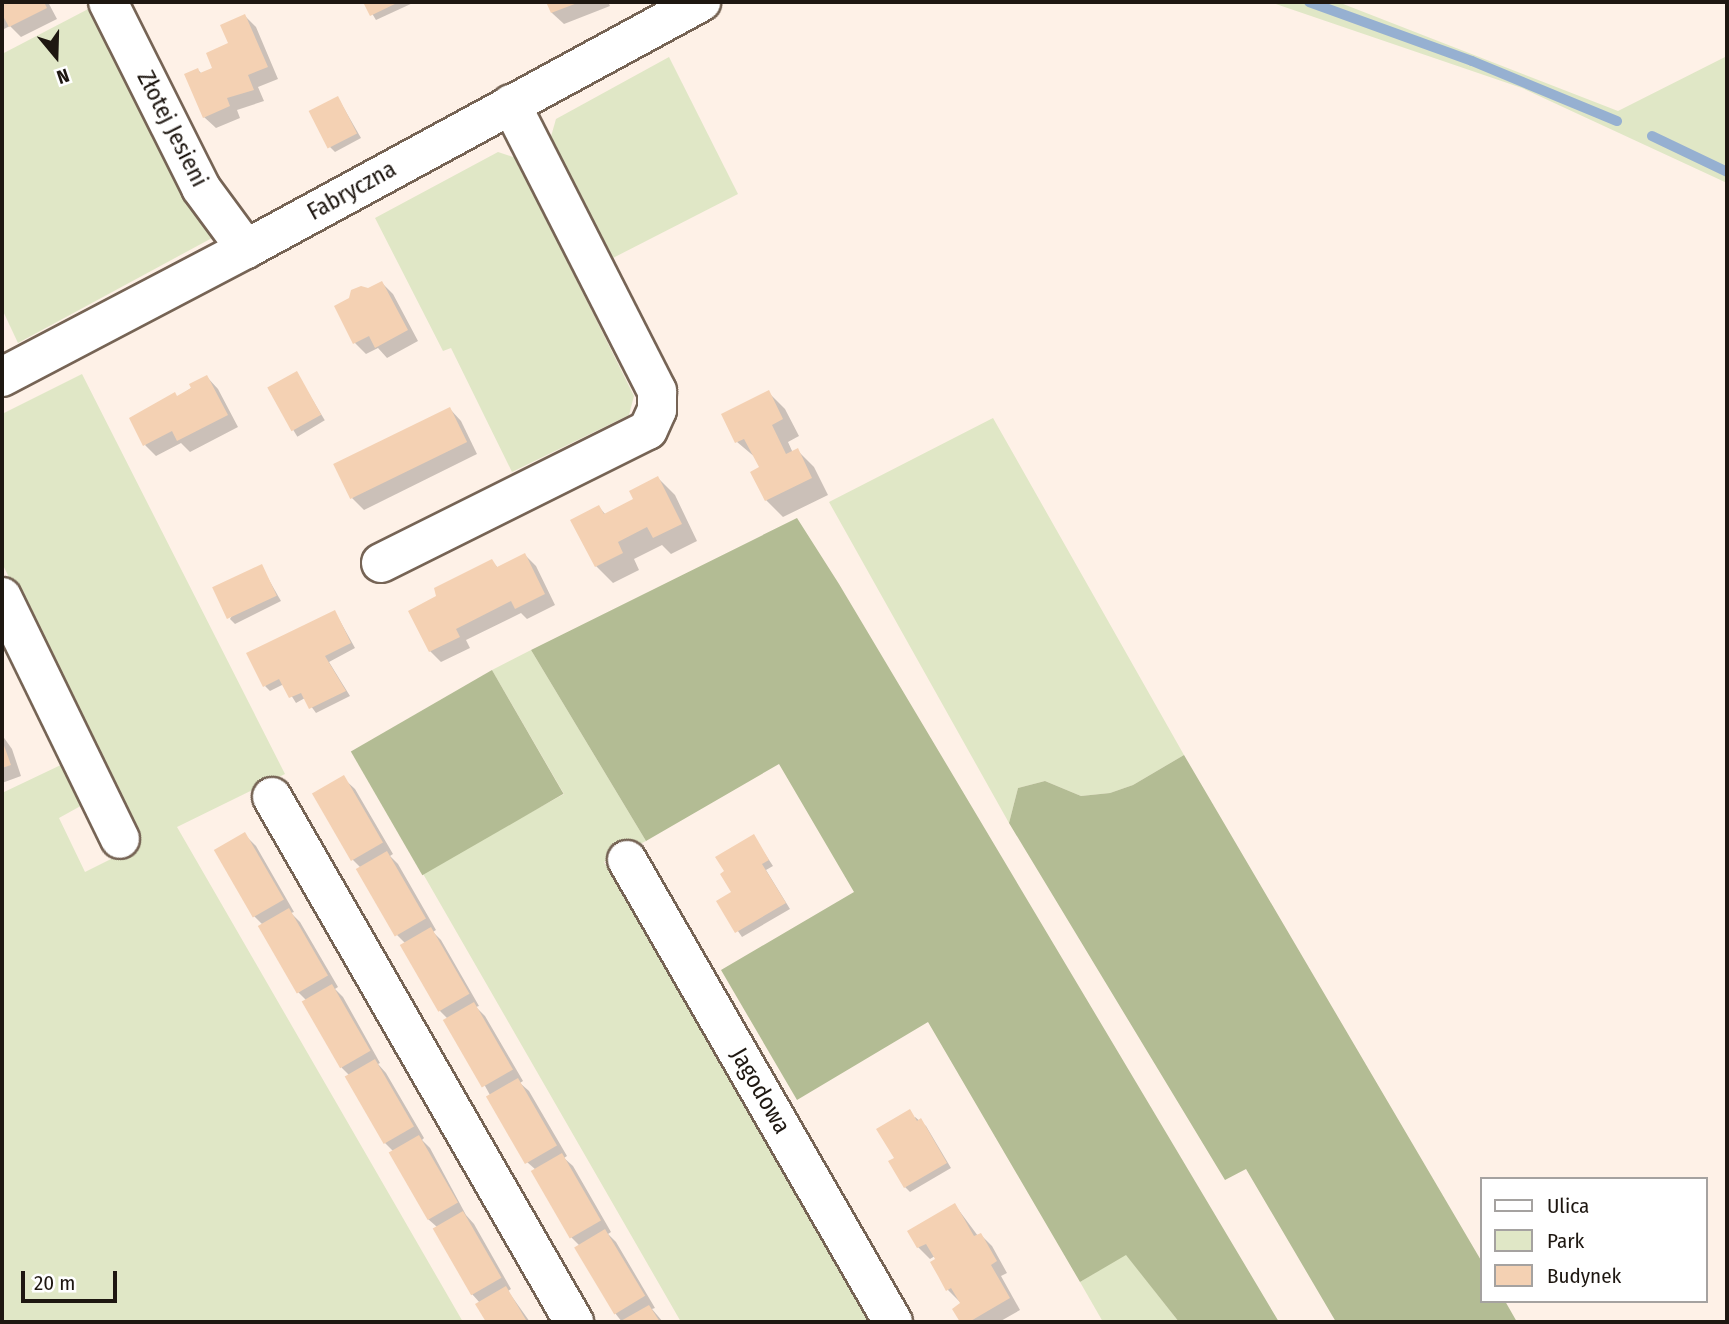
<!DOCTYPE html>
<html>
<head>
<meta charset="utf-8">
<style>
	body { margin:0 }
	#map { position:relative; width:1729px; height:1324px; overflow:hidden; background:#fef1e7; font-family:"Fira Sans Condensed",sans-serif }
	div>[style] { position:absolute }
	.green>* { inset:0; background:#e0e7c6 }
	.forest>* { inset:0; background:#b3bc94; transform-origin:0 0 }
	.shadow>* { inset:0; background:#0003; transform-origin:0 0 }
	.stream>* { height:10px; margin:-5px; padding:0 5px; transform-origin:5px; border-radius:5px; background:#96b0d1 }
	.building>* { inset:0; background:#f4d1b3; transform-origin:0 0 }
	.roads { filter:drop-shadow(2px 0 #766455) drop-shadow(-2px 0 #766455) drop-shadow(0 2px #766455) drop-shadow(0 -2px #766455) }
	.minor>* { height:38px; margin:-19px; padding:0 19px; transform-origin:19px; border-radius:19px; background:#fff }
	span { translate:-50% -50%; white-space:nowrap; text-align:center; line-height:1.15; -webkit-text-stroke:7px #fff; paint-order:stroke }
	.street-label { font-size:24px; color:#1e1711 }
	.frame { position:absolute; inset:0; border:4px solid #1e1711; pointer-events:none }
	.legend { position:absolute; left:1480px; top:1177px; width:228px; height:126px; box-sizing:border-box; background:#fff; border:2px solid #a5a2a0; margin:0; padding:9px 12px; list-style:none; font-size:21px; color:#1e1711 }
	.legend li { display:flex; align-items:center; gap:14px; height:35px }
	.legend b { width:35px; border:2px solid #a5a2a0 }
	.north { position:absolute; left:21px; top:21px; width:70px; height:70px; -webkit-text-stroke:5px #fff; paint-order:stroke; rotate:161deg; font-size:19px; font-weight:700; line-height:28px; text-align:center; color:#1e1711 }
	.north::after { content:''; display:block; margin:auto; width:24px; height:32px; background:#1e1711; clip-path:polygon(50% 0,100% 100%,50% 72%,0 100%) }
	.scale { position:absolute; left:21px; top:1271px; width:96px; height:32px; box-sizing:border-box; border:4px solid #1e1711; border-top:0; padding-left:9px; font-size:21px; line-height:24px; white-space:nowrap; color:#1e1711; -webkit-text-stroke:5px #fff; paint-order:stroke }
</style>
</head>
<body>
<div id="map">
	<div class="green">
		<i style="clip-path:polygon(1270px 2px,1338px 2px,1618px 111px,1727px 56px,1727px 183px,1522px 88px)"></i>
		<i style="clip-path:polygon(94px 6px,212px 238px,18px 343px,2px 309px,2px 54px)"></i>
		<i style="clip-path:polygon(669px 57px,738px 194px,609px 260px,550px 140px,556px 119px)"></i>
		<i style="clip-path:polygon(498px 152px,516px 158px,634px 396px,629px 415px,512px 472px,451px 348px,443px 351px,375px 218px)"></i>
		<i style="clip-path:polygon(82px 374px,285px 774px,177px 827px,463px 1322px,2px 1322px,2px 793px,65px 763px,86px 803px,59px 818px,85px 872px,139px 845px,2px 563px,2px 414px)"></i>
		<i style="clip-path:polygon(993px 418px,1184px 755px,1133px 785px,1110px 793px,1081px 796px,1045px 781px,1018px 788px,1009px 823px,829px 502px)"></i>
		<i style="clip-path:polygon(531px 650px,646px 841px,604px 862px,872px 1322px,681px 1322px,422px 872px,564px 794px,492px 670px)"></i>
		<i style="clip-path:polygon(1126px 1254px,1179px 1322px,1103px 1322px,1080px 1282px)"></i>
	</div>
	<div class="forest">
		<i style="clip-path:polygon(797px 518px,839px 584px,1279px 1322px,1179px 1322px,1126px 1255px,1080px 1282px,928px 1022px,797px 1100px,721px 970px,854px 892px,779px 764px,646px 841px,531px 650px)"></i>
		<i style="left:492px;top:670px;width:143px;height:163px;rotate:60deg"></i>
		<i style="clip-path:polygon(1184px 755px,1482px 1262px,1482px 1301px,1505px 1301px,1517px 1322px,1336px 1322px,1246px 1169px,1225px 1180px,1009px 823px,1018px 788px,1045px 781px,1081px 796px,1110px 793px,1133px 785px)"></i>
	</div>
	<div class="shadow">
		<i style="clip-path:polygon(2px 2px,48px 2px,57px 19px,21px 37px,10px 26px,2px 30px)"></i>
		<i style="clip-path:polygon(365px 2px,415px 2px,376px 20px)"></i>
		<i style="clip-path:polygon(548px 2px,608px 2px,610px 6px,564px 24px,552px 13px)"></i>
		<i style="clip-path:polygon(245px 16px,256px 27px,278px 79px,258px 87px,264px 101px,237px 110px,240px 118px,216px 128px,204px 117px,198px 70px,202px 74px,214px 69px)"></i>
		<i style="clip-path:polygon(338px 98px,361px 138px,335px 152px,330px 147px)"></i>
		<i style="clip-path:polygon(382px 283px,393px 294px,418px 341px,387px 358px,378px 348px,366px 354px,355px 343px,350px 300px)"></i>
		<i style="left:297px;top:374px;width:54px;height:32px;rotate:59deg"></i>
		<i style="clip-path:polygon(207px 377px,218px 389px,238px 427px,190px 452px,181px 443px,156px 456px,145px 445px,178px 397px)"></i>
		<i style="clip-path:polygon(768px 392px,785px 409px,799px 436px,788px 442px,793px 453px,797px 450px,814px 467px,828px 495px,783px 517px,766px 500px,761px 468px,756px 458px,737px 442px)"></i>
		<i style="clip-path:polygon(450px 409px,461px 421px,477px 454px,364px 510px,352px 498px)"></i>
		<i style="clip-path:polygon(658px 478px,675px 495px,697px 541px,671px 554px,662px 545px,634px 559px,639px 570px,613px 583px,596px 566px,599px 507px,606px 515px,636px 500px)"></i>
		<i style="clip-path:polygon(525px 555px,536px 566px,555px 605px,527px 619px,521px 613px,466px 640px,470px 648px,441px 662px,430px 651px,438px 597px,492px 561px,498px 568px)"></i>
		<i style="clip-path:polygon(261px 566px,281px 601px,235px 624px,230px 619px)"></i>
		<i style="clip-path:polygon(335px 612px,355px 648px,329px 662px,350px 696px,316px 713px,305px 698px,296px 703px,284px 684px,270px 691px,265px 686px)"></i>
		<i style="clip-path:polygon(2px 735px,12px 749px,21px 776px,2px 783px)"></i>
		<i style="clip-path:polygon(343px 778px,355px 789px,393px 854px,390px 856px,398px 864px,436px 930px,433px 932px,441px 940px,479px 1006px,476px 1007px,485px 1016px,523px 1081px,520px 1083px,529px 1091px,567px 1156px,564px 1158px,573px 1166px,611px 1232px,608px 1234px,616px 1242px,655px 1308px,652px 1309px,663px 1322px,622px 1322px,615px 1313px,580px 1246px,571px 1237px,536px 1170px,527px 1162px,448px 1019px,440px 1011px,405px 943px,397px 935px,361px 868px,353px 860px)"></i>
		<i style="clip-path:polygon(245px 835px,256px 846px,294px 912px,291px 913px,300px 922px,338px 987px,335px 989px,343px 997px,380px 1063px,378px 1064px,386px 1073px,424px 1138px,422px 1140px,430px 1148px,466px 1215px,474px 1224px,511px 1289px,508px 1291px,530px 1322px,488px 1322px,477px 1304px,480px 1303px,472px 1294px,437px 1227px,428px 1219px,393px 1151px,385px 1143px,350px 1076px,342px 1068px,306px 1000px,298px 992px,263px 925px,254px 916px)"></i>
		<i style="clip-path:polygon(754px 837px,773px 866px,766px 870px,790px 909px,742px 937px,718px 902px,733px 892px)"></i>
		<i style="clip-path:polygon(915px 1117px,926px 1126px,951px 1168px,910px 1192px,905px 1187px,896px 1158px)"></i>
		<i style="clip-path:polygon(955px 1205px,978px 1236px,981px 1235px,992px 1246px,1007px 1273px,1001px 1276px,1020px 1310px,999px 1322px,962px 1322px,954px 1309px,962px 1304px,948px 1290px,937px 1260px,935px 1256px,930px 1259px,918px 1247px)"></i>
	</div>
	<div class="stream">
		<i style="left:1309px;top:2px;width:173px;rotate:19.9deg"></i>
		<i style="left:1472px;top:61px;width:157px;rotate:22.5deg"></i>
		<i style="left:1652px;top:136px;width:83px;rotate:25.6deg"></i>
	</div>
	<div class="building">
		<i style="clip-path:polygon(2px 2px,44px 2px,47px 8px,9px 27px,2px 14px)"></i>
		<i style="clip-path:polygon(363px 2px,399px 2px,370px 16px)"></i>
		<i style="clip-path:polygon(546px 2px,580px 2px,551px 13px)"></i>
		<i style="clip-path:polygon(245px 14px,268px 67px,248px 75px,254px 90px,227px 98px,230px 106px,203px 118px,184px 74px,198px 68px,200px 73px,212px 68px,206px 53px,228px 43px,220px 25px)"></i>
		<i style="left:338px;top:96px;width:42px;height:33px;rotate:63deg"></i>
		<i style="clip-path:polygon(382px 281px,408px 330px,375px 348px,369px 336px,353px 344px,334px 306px,349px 298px,351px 290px,361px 286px,368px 288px)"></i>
		<i style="left:297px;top:371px;width:50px;height:34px;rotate:61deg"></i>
		<i style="clip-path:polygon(207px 375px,228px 415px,177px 441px,172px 431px,143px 446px,129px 418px,175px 392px,177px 396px,191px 388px,189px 384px)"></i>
		<i style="clip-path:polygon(769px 390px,783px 419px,772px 425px,786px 454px,798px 448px,812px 478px,765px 501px,750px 472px,759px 467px,744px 439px,735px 443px,721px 414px)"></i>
		<i style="left:450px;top:407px;width:39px;height:130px;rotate:64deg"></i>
		<i style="clip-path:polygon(658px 476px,682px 524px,653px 538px,647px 527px,618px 542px,623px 553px,595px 567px,570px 520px,599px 505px,604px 514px,633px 499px,629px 491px)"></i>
		<i style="clip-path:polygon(525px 553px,545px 594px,515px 609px,511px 601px,456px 629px,460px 637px,429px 652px,408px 611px,436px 596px,434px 588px,492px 559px,497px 567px)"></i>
		<i style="left:262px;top:564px;width:35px;height:55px;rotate:65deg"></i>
		<i style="clip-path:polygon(335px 610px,351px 643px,325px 656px,346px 691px,309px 709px,301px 693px,289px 698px,279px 679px,263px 687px,246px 653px)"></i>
		<i style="clip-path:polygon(2px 740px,11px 765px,2px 768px)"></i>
		<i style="left:344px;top:775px;width:78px;height:37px;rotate:60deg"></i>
		<i style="left:245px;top:832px;width:78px;height:36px;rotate:60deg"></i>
		<i style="clip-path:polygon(754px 834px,769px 860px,762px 864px,786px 903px,735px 933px,716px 901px,731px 892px,720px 874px,724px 871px,715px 857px)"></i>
		<i style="left:387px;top:851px;width:78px;height:36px;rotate:60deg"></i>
		<i style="left:289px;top:908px;width:78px;height:36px;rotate:60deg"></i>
		<i style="left:431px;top:927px;width:77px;height:36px;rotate:60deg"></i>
		<i style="left:332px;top:984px;width:77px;height:35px;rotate:60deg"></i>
		<i style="left:474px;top:1002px;width:78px;height:36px;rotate:60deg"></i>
		<i style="left:375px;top:1059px;width:78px;height:35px;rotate:60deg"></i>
		<i style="left:518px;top:1078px;width:78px;height:37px;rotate:60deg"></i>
		<i style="clip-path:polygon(910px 1109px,917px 1121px,921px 1118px,947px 1163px,904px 1188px,888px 1161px,894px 1158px,876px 1129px)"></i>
		<i style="left:419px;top:1135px;width:78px;height:35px;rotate:60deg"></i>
		<i style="left:562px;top:1153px;width:78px;height:36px;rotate:60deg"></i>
		<i style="clip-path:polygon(955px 1203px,974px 1236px,981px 1233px,997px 1261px,991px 1265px,1010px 1298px,969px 1322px,960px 1322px,952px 1309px,960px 1303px,951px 1288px,946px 1291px,938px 1276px,930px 1262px,935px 1259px,926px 1244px,917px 1248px,907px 1231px)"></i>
		<i style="left:463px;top:1211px;width:77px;height:35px;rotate:60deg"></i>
		<i style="left:605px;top:1229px;width:78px;height:36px;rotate:59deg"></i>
		<i style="clip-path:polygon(506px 1286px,526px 1320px,527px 1322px,486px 1322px,475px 1304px)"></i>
		<i style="clip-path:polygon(649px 1305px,660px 1322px,619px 1322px)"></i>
	</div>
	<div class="roads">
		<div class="minor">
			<i style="left:108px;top:2px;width:208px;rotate:63.4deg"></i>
			<i style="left:201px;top:188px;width:76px;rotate:53.6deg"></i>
			<i style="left:2px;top:377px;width:276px;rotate:-27.7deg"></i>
			<i style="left:246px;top:249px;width:518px;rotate:-28.5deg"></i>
			<i style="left:381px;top:563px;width:298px;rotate:-26.5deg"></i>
			<i style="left:648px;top:430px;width:22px;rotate:-66deg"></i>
			<i style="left:657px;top:410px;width:19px;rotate:-90deg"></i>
			<i style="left:657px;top:391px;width:322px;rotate:-117deg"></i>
			<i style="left:2px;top:597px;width:269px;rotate:64deg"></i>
			<i style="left:272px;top:797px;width:606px;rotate:60.09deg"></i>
			<i style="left:627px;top:860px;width:533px;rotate:60.07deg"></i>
		</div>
	</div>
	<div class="street-label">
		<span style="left:172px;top:129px;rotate:63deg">Złotej Jesieni</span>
		<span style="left:352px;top:191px;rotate:-29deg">Fabryczna</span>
		<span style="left:760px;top:1091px;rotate:60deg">Jagodowa</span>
	</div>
	<div class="frame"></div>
	<ul class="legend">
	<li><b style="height:9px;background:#fff"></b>Ulica</li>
	<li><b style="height:19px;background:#e0e7c6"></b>Park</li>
	<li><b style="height:19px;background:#f4d1b3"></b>Budynek</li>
	</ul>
	<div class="north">N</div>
	<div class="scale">20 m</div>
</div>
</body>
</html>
